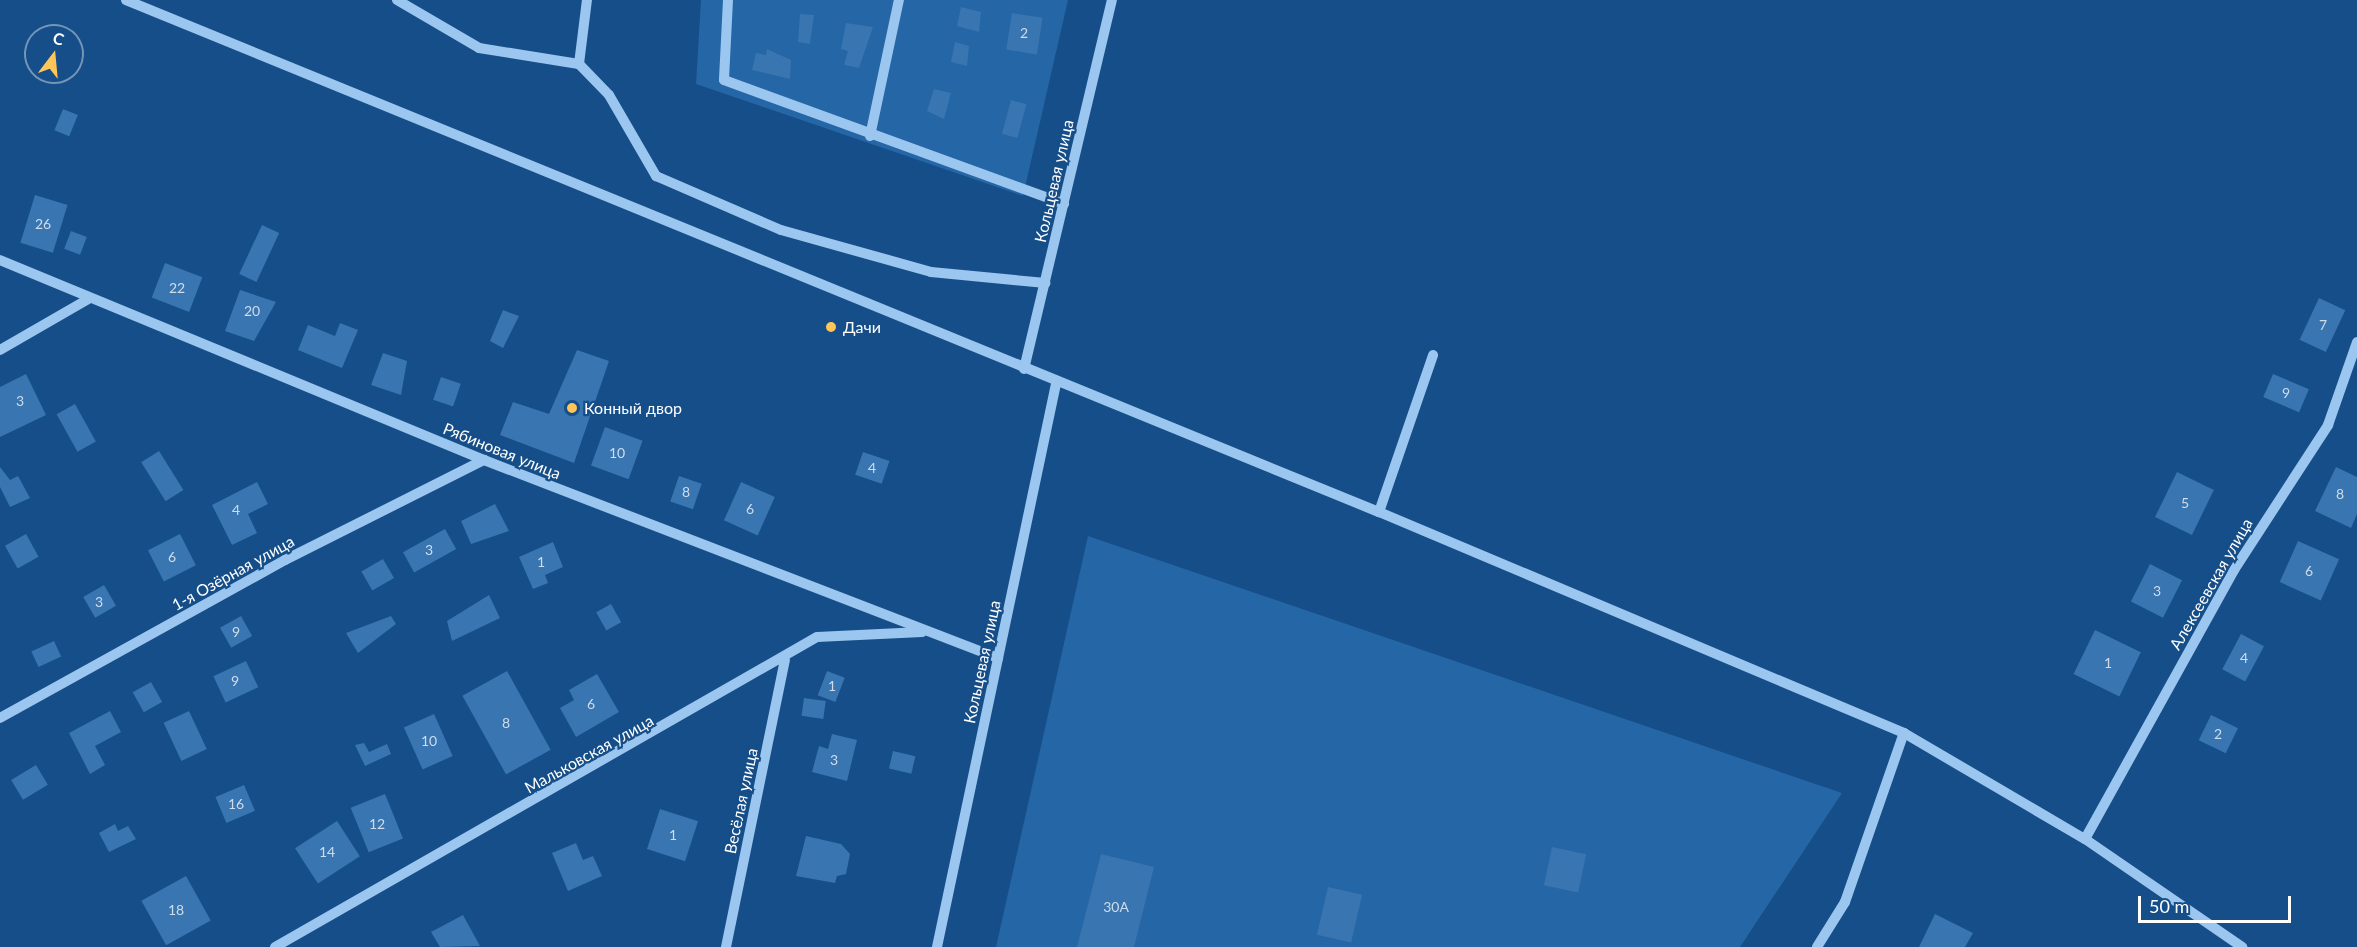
<!DOCTYPE html>
<html>
<head>
<meta charset="utf-8">
<style>
	body { margin:0 }
	#map { position:relative; width:2357px; height:947px; overflow:hidden; background:#154e88; font-family:Lato,sans-serif }
	div>[style] { position:absolute }
	.green>* { inset:0; background:#2466a6 }
	.building>* { inset:0; background:#3975b0; transform-origin:0 0 }
	.minor>* { height:10px; margin:-5px; padding:0 5px; transform-origin:5px; border-radius:5px; background:#9bc6ef }
	.dots>* { width:16px; height:16px; translate:-50% -50%; box-sizing:border-box; border:3px solid #154e88; border-radius:50% }
	span { translate:-50% -50%; white-space:nowrap; text-align:center; line-height:1.15; -webkit-text-stroke:4.5px #154e88; paint-order:stroke }
	.number-label { font-size:14px; color:#cedceb }
	.number-label span { -webkit-text-stroke-width:0 }
	.street-label { font-size:16px; color:#fff }
	.poi-label { font-size:16px; color:#fff }
	.left { translate:0 -50%; text-align:left }
	.north { position:absolute; left:24px; top:24px; width:60px; height:60px; box-sizing:border-box; background:#154e88; border:2px solid #7395b8; border-radius:50%; rotate:16deg; font-size:16px; font-weight:700; line-height:24px; text-align:center; color:#fff }
	.north::after { content:''; display:block; margin:auto; width:21px; height:27px; background:#ffc559; clip-path:polygon(50% 0,100% 100%,50% 72%,0 100%) }
	.scale { position:absolute; left:2138px; top:896px; width:153px; height:27px; box-sizing:border-box; border:3px solid #fff; border-top:0; padding-left:8px; font-size:18px; line-height:21px; white-space:nowrap; color:#fff; -webkit-text-stroke:4px #154e88; paint-order:stroke }
</style>
</head>
<body>
<div id="map">
	<div class="green">
		<i style="clip-path:polygon(701px 0,1068px 0,1023px 196px,696px 84px)"></i>
		<i style="clip-path:polygon(1088px 536px,1842px 793px,1740px 947px,996px 947px)"></i>
	</div>
	<div class="building">
		<i style="clip-path:polygon(961px 7px,981px 12px,979px 32px,957px 26px)"></i>
		<i style="left:1012px;top:13px;width:31px;height:37px;rotate:9deg"></i>
		<i style="clip-path:polygon(800px 14px,814px 15px,810px 44px,798px 42px)"></i>
		<i style="clip-path:polygon(846px 23px,873px 27px,859px 68px,844px 65px,848px 51px,841px 49px)"></i>
		<i style="clip-path:polygon(955px 42px,969px 46px,967px 66px,951px 62px)"></i>
		<i style="clip-path:polygon(767px 49px,791px 60px,790px 79px,752px 70px,756px 53px,766px 55px)"></i>
		<i style="clip-path:polygon(934px 89px,951px 93px,944px 119px,927px 111px)"></i>
		<i style="left:1011px;top:100px;width:16px;height:35px;rotate:15deg"></i>
		<i style="left:63px;top:109px;width:16px;height:23px;rotate:22deg"></i>
		<i style="left:35px;top:195px;width:34px;height:50px;rotate:17deg"></i>
		<i style="left:262px;top:225px;width:19px;height:54px;rotate:25deg"></i>
		<i style="left:71px;top:231px;width:17px;height:19px;rotate:21deg"></i>
		<i style="left:165px;top:263px;width:40px;height:37px;rotate:21deg"></i>
		<i style="clip-path:polygon(240px 290px,276px 302px,254px 341px,225px 331px)"></i>
		<i style="left:2319px;top:298px;width:29px;height:46px;rotate:25deg"></i>
		<i style="clip-path:polygon(503px 310px,519px 316px,503px 348px,490px 341px)"></i>
		<i style="clip-path:polygon(340px 323px,358px 330px,342px 368px,298px 350px,308px 325px,335px 336px)"></i>
		<i style="clip-path:polygon(577px 350px,609px 361px,574px 463px,500px 435px,513px 402px,549px 414px)"></i>
		<i style="clip-path:polygon(383px 353px,407px 361px,401px 395px,371px 385px)"></i>
		<i style="clip-path:polygon(26px 374px,46px 415px,0 437px,0 387px)"></i>
		<i style="left:2273px;top:374px;width:39px;height:25px;rotate:23deg"></i>
		<i style="left:441px;top:377px;width:21px;height:24px;rotate:19deg"></i>
		<i style="left:75px;top:404px;width:43px;height:21px;rotate:61deg"></i>
		<i style="left:605px;top:427px;width:40px;height:41px;rotate:20deg"></i>
		<i style="left:159px;top:451px;width:46px;height:21px;rotate:58deg"></i>
		<i style="left:863px;top:452px;width:28px;height:24px;rotate:19deg"></i>
		<i style="clip-path:polygon(0 467px,10px 480px,18px 476px,30px 498px,10px 507px,0 487px)"></i>
		<i style="clip-path:polygon(2336px 467px,2357px 477px,2357px 514px,2351px 528px,2315px 511px)"></i>
		<i style="left:2177px;top:472px;width:41px;height:50px;rotate:26deg"></i>
		<i style="left:679px;top:476px;width:24px;height:27px;rotate:19deg"></i>
		<i style="clip-path:polygon(257px 482px,268px 504px,248px 514px,257px 533px,232px 545px,212px 505px)"></i>
		<i style="left:741px;top:482px;width:37px;height:42px;rotate:24deg"></i>
		<i style="clip-path:polygon(495px 504px,509px 531px,471px 544px,461px 521px)"></i>
		<i style="left:445px;top:529px;width:23px;height:48px;rotate:61deg"></i>
		<i style="left:26px;top:534px;width:26px;height:24px;rotate:61deg"></i>
		<i style="left:180px;top:534px;width:35px;height:36px;rotate:63deg"></i>
		<i style="left:2298px;top:541px;width:45px;height:45px;rotate:24deg"></i>
		<i style="clip-path:polygon(553px 542px,563px 567px,545px 575px,548px 583px,533px 589px,519px 557px)"></i>
		<i style="left:383px;top:559px;width:22px;height:25px;rotate:60deg"></i>
		<i style="left:2150px;top:564px;width:36px;height:42px;rotate:27deg"></i>
		<i style="left:104px;top:585px;width:24px;height:24px;rotate:60deg"></i>
		<i style="clip-path:polygon(489px 595px,500px 618px,452px 641px,447px 621px)"></i>
		<i style="left:611px;top:604px;width:21px;height:17px;rotate:61deg"></i>
		<i style="left:241px;top:616px;width:23px;height:24px;rotate:61deg"></i>
		<i style="clip-path:polygon(391px 616px,396px 624px,358px 653px,346px 633px)"></i>
		<i style="left:2095px;top:630px;width:51px;height:49px;rotate:26deg"></i>
		<i style="left:2241px;top:634px;width:26px;height:40px;rotate:28deg"></i>
		<i style="left:54px;top:641px;width:17px;height:25px;rotate:65deg"></i>
		<i style="left:246px;top:661px;width:29px;height:36px;rotate:65deg"></i>
		<i style="left:507px;top:671px;width:90px;height:51px;rotate:61deg"></i>
		<i style="left:827px;top:671px;width:19px;height:26px;rotate:21deg"></i>
		<i style="clip-path:polygon(597px 674px,619px 712px,576px 737px,560px 708px,574px 700px,569px 690px)"></i>
		<i style="left:151px;top:682px;width:23px;height:21px;rotate:61deg"></i>
		<i style="left:804px;top:698px;width:22px;height:18px;rotate:8deg"></i>
		<i style="clip-path:polygon(110px 711px,121px 732px,95px 746px,105px 765px,90px 774px,69px 733px)"></i>
		<i style="left:189px;top:711px;width:42px;height:28px;rotate:65deg"></i>
		<i style="left:434px;top:714px;width:46px;height:33px;rotate:66deg"></i>
		<i style="left:2211px;top:715px;width:30px;height:28px;rotate:26deg"></i>
		<i style="clip-path:polygon(832px 734px,857px 740px,847px 781px,812px 772px,819px 746px,828px 749px)"></i>
		<i style="clip-path:polygon(364px 743px,369px 752px,387px 744px,391px 754px,365px 766px,355px 745px)"></i>
		<i style="left:893px;top:751px;width:23px;height:18px;rotate:13deg"></i>
		<i style="left:36px;top:765px;width:23px;height:29px;rotate:59deg"></i>
		<i style="left:244px;top:785px;width:28px;height:31px;rotate:67deg"></i>
		<i style="left:385px;top:794px;width:48px;height:37px;rotate:68deg"></i>
		<i style="left:660px;top:809px;width:40px;height:42px;rotate:18deg"></i>
		<i style="left:337px;top:821px;width:42px;height:50px;rotate:57deg"></i>
		<i style="clip-path:polygon(115px 824px,118px 831px,128px 826px,136px 839px,109px 852px,99px 833px)"></i>
		<i style="clip-path:polygon(806px 836px,841px 844px,850px 854px,846px 874px,837px 876px,835px 883px,796px 876px)"></i>
		<i style="clip-path:polygon(576px 843px,583px 860px,593px 856px,602px 876px,568px 891px,552px 853px)"></i>
		<i style="left:1552px;top:847px;width:35px;height:39px;rotate:12deg"></i>
		<i style="clip-path:polygon(1101px 854px,1154px 867px,1134px 947px,1077px 947px)"></i>
		<i style="left:186px;top:876px;width:51px;height:51px;rotate:61deg"></i>
		<i style="left:1328px;top:887px;width:35px;height:49px;rotate:13deg"></i>
		<i style="clip-path:polygon(1935px 914px,1973px 933px,1965px 947px,1919px 947px)"></i>
		<i style="clip-path:polygon(463px 915px,480px 946px,440px 947px,431px 932px)"></i>
	</div>
	<div class="minor">
		<i style="left:126px;top:0;width:1354px;rotate:22.23deg"></i>
		<i style="left:1379px;top:512px;width:570px;rotate:22.83deg"></i>
		<i style="left:1904px;top:733px;width:210px;rotate:30.4deg"></i>
		<i style="left:2085px;top:839px;width:191px;rotate:34.5deg"></i>
		<i style="left:397px;top:0;width:95px;rotate:30.3deg"></i>
		<i style="left:479px;top:48px;width:101px;rotate:9.1deg"></i>
		<i style="left:579px;top:64px;width:43px;rotate:45.9deg"></i>
		<i style="left:609px;top:95px;width:94px;rotate:59.9deg"></i>
		<i style="left:656px;top:176px;width:136px;rotate:23.4deg"></i>
		<i style="left:781px;top:230px;width:156px;rotate:15.6deg"></i>
		<i style="left:931px;top:272px;width:115px;rotate:5.5deg"></i>
		<i style="left:728px;top:0;width:80px;rotate:92.9deg"></i>
		<i style="left:724px;top:80px;width:362px;rotate:20deg"></i>
		<i style="left:579px;top:64px;width:64px;rotate:-82.9deg"></i>
		<i style="left:870px;top:136px;width:139px;rotate:-78deg"></i>
		<i style="left:0;top:260px;width:524px;rotate:22.45deg"></i>
		<i style="left:484px;top:460px;width:551px;rotate:21.07deg"></i>
		<i style="left:0;top:350px;width:104px;rotate:-30deg"></i>
		<i style="left:1024px;top:369px;width:379px;rotate:-76.6deg"></i>
		<i style="left:1379px;top:512px;width:166px;rotate:-71deg"></i>
		<i style="left:0;top:718px;width:326px;rotate:-29deg"></i>
		<i style="left:285px;top:560px;width:223px;rotate:-26.7deg"></i>
		<i style="left:2085px;top:839px;width:308px;rotate:-61deg"></i>
		<i style="left:2234px;top:570px;width:173px;rotate:-57deg"></i>
		<i style="left:2328px;top:425px;width:88px;rotate:-70.7deg"></i>
		<i style="left:275px;top:947px;width:624px;rotate:-29.77deg"></i>
		<i style="left:817px;top:637px;width:105px;rotate:-2.7deg"></i>
		<i style="left:726px;top:947px;width:293px;rotate:-78.4deg"></i>
		<i style="left:937px;top:947px;width:575px;rotate:-78.07deg"></i>
		<i style="left:1817px;top:947px;width:53px;rotate:-58.1deg"></i>
		<i style="left:1845px;top:902px;width:179px;rotate:-70.8deg"></i>
	</div>
	<div class="dots">
		<i style="left:831px;top:327px;background:#ffc559"></i>
		<i style="left:572px;top:408px;background:#ffc559"></i>
	</div>
	<div class="number-label">
		<span style="left:1024px;top:33px">2</span>
		<span style="left:43px;top:224px">26</span>
		<span style="left:177px;top:288px">22</span>
		<span style="left:252px;top:311px">20</span>
		<span style="left:2323px;top:325px">7</span>
		<span style="left:2286px;top:393px">9</span>
		<span style="left:20px;top:401px">3</span>
		<span style="left:617px;top:453px">10</span>
		<span style="left:872px;top:468px">4</span>
		<span style="left:686px;top:492px">8</span>
		<span style="left:2340px;top:494px">8</span>
		<span style="left:2185px;top:503px">5</span>
		<span style="left:750px;top:509px">6</span>
		<span style="left:236px;top:510px">4</span>
		<span style="left:429px;top:550px">3</span>
		<span style="left:172px;top:557px">6</span>
		<span style="left:541px;top:562px">1</span>
		<span style="left:2309px;top:571px">6</span>
		<span style="left:2157px;top:591px">3</span>
		<span style="left:99px;top:602px">3</span>
		<span style="left:236px;top:632px">9</span>
		<span style="left:2244px;top:658px">4</span>
		<span style="left:2108px;top:663px">1</span>
		<span style="left:235px;top:681px">9</span>
		<span style="left:832px;top:686px">1</span>
		<span style="left:591px;top:704px">6</span>
		<span style="left:506px;top:723px">8</span>
		<span style="left:2218px;top:734px">2</span>
		<span style="left:429px;top:741px">10</span>
		<span style="left:834px;top:760px">3</span>
		<span style="left:236px;top:804px">16</span>
		<span style="left:377px;top:824px">12</span>
		<span style="left:673px;top:835px">1</span>
		<span style="left:327px;top:852px">14</span>
		<span style="left:1116px;top:907px">30А</span>
		<span style="left:176px;top:910px">18</span>
	</div>
	<div class="street-label">
		<span style="left:1054px;top:181px;rotate:-77deg">Кольцевая улица</span>
		<span style="left:502px;top:451px;rotate:22deg">Рябиновая улица</span>
		<span style="left:233px;top:573px;rotate:-29deg">1-я Озёрная улица</span>
		<span style="left:2211px;top:584px;rotate:-60deg">Алексеевская улица</span>
		<span style="left:982px;top:662px;rotate:-78deg">Кольцевая улица</span>
		<span style="left:589px;top:754px;rotate:-29deg">Мальковская улица</span>
		<span style="left:741px;top:801px;rotate:-78deg">Весёлая улица</span>
	</div>
	<div class="poi-label">
		<span class="left" style="left:843px;top:327px">Дачи</span>
		<span class="left" style="left:584px;top:408px">Конный двор</span>
	</div>
	<div class="north">С</div>
	<div class="scale">50 m</div>
</div>
</body>
</html>
